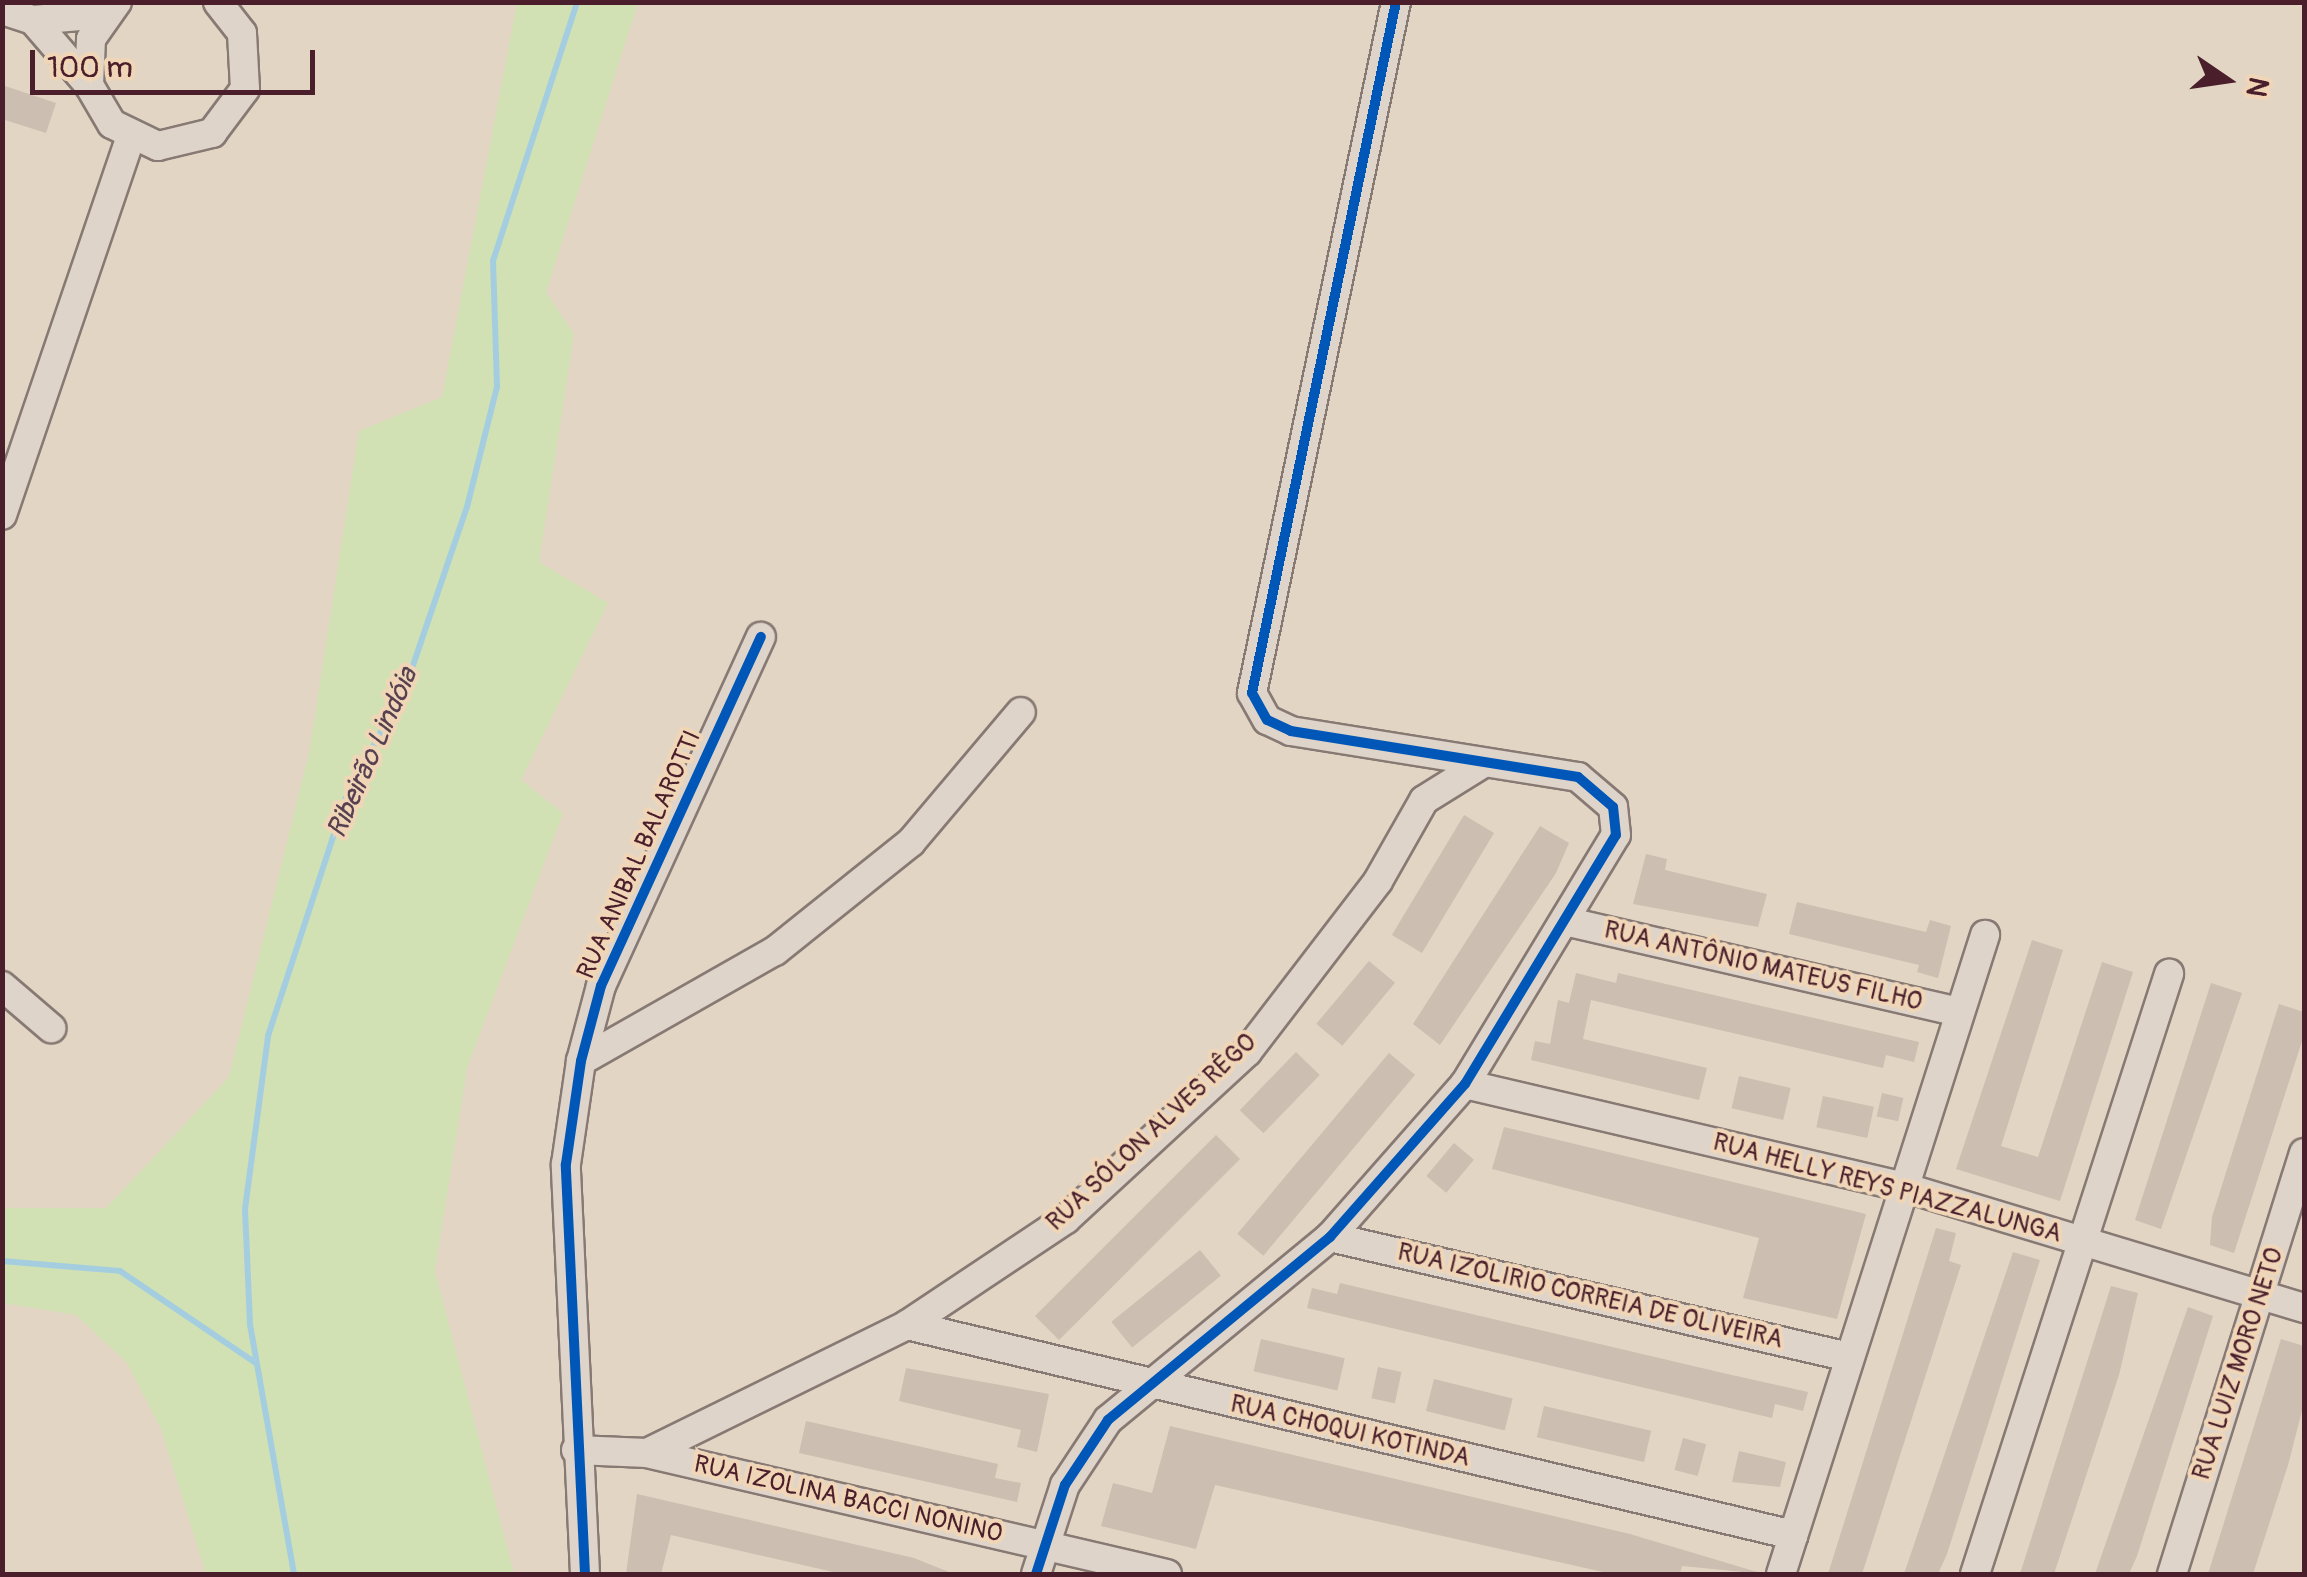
<!DOCTYPE html>
<html>
<head>
<meta charset="utf-8">
<style>
	body { margin:0 }
	#map { position:relative; width:2307px; height:1577px; overflow:hidden; background:#e3d5c4; font-family:Pangolin,sans-serif }
	div>[style] { position:absolute }
	.green>* { inset:0; background:#d1e1b4 }
	.stream>* { height:6px; margin:-3px; padding:0 3px; transform-origin:3px; border-radius:3px; background:#a4cedf }
	.building>* { inset:0; background:#ccbeb0; transform-origin:0 0 }
	.roads { filter:drop-shadow(2px 0 #877973) drop-shadow(-2px 0 #877973) drop-shadow(0 2px #877973) drop-shadow(0 -2px #877973) }
	.minor>* { height:28px; margin:-14px; padding:0 14px; transform-origin:14px; border-radius:14px; background:#ded4c9 }
	.cycleway>* { height:10px; margin:-5px; padding:0 5px; transform-origin:5px; border-radius:5px; background:#0057b8 }
	span { translate:-50% -50%; white-space:nowrap; text-align:center; line-height:1.15; -webkit-text-stroke:8px #f0d6b7; paint-order:stroke }
	.street-label { font-size:25px; color:#4a1f2b }
	.water-label { font-size:28px; color:#574151; font-style:italic }
	.frame { position:absolute; inset:0; border:5px solid #4a1f2b; pointer-events:none }
	.north { position:absolute; left:2177px; top:30px; width:100px; height:100px; -webkit-text-stroke:8px #f0d6b7; paint-order:stroke; rotate:103deg; font-size:28px; font-weight:700; line-height:40px; text-align:center; color:#4a1f2b }
	.north::after { content:''; display:block; margin:auto; width:35px; height:45px; background:#4a1f2b; clip-path:polygon(50% 0,100% 100%,50% 72%,0 100%) }
	.scale { position:absolute; left:30px; top:50px; width:285px; height:45px; box-sizing:border-box; border:5px solid #4a1f2b; border-top:0; padding-left:12px; font-size:30px; line-height:35px; white-space:nowrap; color:#4a1f2b; -webkit-text-stroke:8px #f0d6b7; paint-order:stroke }
</style>
</head>
<body>
<div id="map">
	<div class="green">
		<i style="clip-path:polygon(517px 3px,638px 3px,546px 292px,574px 334px,539px 562px,608px 603px,521px 780px,563px 813px,467px 1068px,435px 1271px,514px 1574px,206px 1574px,161px 1429px,127px 1363px,76px 1315px,3px 1303px,3px 1208px,106px 1208px,229px 1077px,309px 753px,359px 431px,442px 397px)"></i>
	</div>
	<div class="stream">
		<i style="left:2px;top:1261px;width:118px;rotate:4.8deg"></i>
		<i style="left:120px;top:1271px;width:164px;rotate:34.1deg"></i>
		<i style="left:294px;top:1574px;width:254px;rotate:-100deg"></i>
		<i style="left:250px;top:1324px;width:115px;rotate:-92.5deg"></i>
		<i style="left:245px;top:1209px;width:175px;rotate:-82.4deg"></i>
		<i style="left:268px;top:1036px;width:250px;rotate:-71.9deg"></i>
		<i style="left:346px;top:798px;width:133px;rotate:-62.3deg"></i>
		<i style="left:408px;top:680px;width:183px;rotate:-71.2deg"></i>
		<i style="left:467px;top:507px;width:124px;rotate:-76deg"></i>
		<i style="left:497px;top:387px;width:126px;rotate:-91.8deg"></i>
		<i style="left:493px;top:261px;width:272px;rotate:-72deg"></i>
	</div>
	<div class="building">
		<i style="clip-path:polygon(2px 85px,56px 103px,46px 133px,2px 119px)"></i>
		<i style="left:1464px;top:815px;width:35px;height:140px;rotate:31deg"></i>
		<i style="clip-path:polygon(1540px 826px,1569px 843px,1556px 873px,1440px 1045px,1413px 1024px)"></i>
		<i style="clip-path:polygon(1646px 854px,1667px 859px,1665px 870px,1767px 894px,1758px 927px,1633px 904px)"></i>
		<i style="clip-path:polygon(1797px 902px,1926px 932px,1930px 920px,1951px 926px,1938px 978px,1917px 972px,1919px 965px,1789px 934px)"></i>
		<i style="clip-path:polygon(2032px 940px,2063px 950px,2001px 1146px,2038px 1157px,2102px 962px,2133px 972px,2060px 1201px,1956px 1169px)"></i>
		<i style="left:1369px;top:961px;width:34px;height:82px;rotate:40deg"></i>
		<i style="clip-path:polygon(1576px 973px,1616px 983px,1618px 973px,1919px 1042px,1914px 1062px,1886px 1055px,1883px 1068px,1591px 1000px,1583px 1039px,1707px 1068px,1699px 1100px,1531px 1060px,1535px 1041px,1550px 1044px,1558px 1000px,1569px 1003px)"></i>
		<i style="clip-path:polygon(2211px 983px,2242px 993px,2161px 1229px,2135px 1220px)"></i>
		<i style="clip-path:polygon(2279px 1004px,2304px 1012px,2304px 1035px,2234px 1253px,2210px 1245px,2212px 1217px)"></i>
		<i style="left:1296px;top:1052px;width:33px;height:81px;rotate:44deg"></i>
		<i style="left:1389px;top:1053px;width:34px;height:236px;rotate:40deg"></i>
		<i style="left:1739px;top:1076px;width:53px;height:33px;rotate:13deg"></i>
		<i style="left:1882px;top:1093px;width:22px;height:24px;rotate:13deg"></i>
		<i style="left:1823px;top:1096px;width:52px;height:32px;rotate:12deg"></i>
		<i style="clip-path:polygon(1504px 1127px,1866px 1214px,1837px 1319px,1743px 1298px,1759px 1238px,1492px 1169px)"></i>
		<i style="left:1216px;top:1135px;width:34px;height:256px;rotate:45deg"></i>
		<i style="left:1454px;top:1143px;width:26px;height:43px;rotate:40deg"></i>
		<i style="clip-path:polygon(1936px 1228px,1956px 1233px,1949px 1261px,1961px 1265px,1862px 1574px,1828px 1574px)"></i>
		<i style="left:1200px;top:1250px;width:33px;height:114px;rotate:51deg"></i>
		<i style="clip-path:polygon(2013px 1252px,2040px 1260px,1947px 1554px,1938px 1574px,1904px 1574px)"></i>
		<i style="clip-path:polygon(1340px 1283px,1723px 1373px,1808px 1392px,1803px 1411px,1775px 1404px,1772px 1418px,1307px 1308px,1312px 1288px,1337px 1294px)"></i>
		<i style="clip-path:polygon(2111px 1286px,2138px 1293px,2119px 1375px,2054px 1574px,2020px 1574px)"></i>
		<i style="clip-path:polygon(2188px 1307px,2213px 1316px,2137px 1556px,2129px 1574px,2095px 1574px)"></i>
		<i style="left:1261px;top:1339px;width:86px;height:33px;rotate:13deg"></i>
		<i style="clip-path:polygon(2281px 1339px,2304px 1346px,2304px 1403px,2288px 1465px,2253px 1574px,2208px 1574px)"></i>
		<i style="left:1378px;top:1367px;width:24px;height:32px;rotate:12deg"></i>
		<i style="clip-path:polygon(906px 1368px,1049px 1394px,1037px 1452px,1017px 1447px,1021px 1430px,899px 1401px)"></i>
		<i style="left:1434px;top:1379px;width:81px;height:33px;rotate:14deg"></i>
		<i style="left:1544px;top:1406px;width:110px;height:32px;rotate:13deg"></i>
		<i style="clip-path:polygon(806px 1421px,998px 1464px,995px 1478px,1021px 1483px,1017px 1502px,799px 1453px)"></i>
		<i style="clip-path:polygon(1170px 1426px,1630px 1534px,1764px 1574px,1682px 1566px,1680px 1574px,1612px 1574px,1215px 1485px,1196px 1549px,1101px 1526px,1113px 1483px,1152px 1493px)"></i>
		<i style="left:1683px;top:1438px;width:24px;height:33px;rotate:15deg"></i>
		<i style="clip-path:polygon(1739px 1451px,1786px 1462px,1780px 1487px,1732px 1482px)"></i>
		<i style="clip-path:polygon(637px 1494px,914px 1558px,954px 1574px,842px 1574px,671px 1535px,661px 1574px,626px 1574px)"></i>
	</div>
	<div class="roads">
		<div class="minor">
			<i style="left:117px;top:2px;width:45px;rotate:125.1deg"></i>
			<i style="left:91px;top:39px;width:46px;rotate:92.5deg"></i>
			<i style="left:89px;top:85px;width:45px;rotate:59.5deg"></i>
			<i style="left:112px;top:124px;width:51px;rotate:25.6deg"></i>
			<i style="left:158px;top:146px;width:56px;rotate:-13.5deg"></i>
			<i style="left:212px;top:133px;width:55px;rotate:-53.1deg"></i>
			<i style="left:245px;top:89px;width:56px;rotate:-93.1deg"></i>
			<i style="left:242px;top:33px;width:39px;rotate:-128deg"></i>
			<i style="left:2px;top:10px;width:33px;rotate:18deg"></i>
			<i style="left:33px;top:20px;width:71px;rotate:-4.8deg"></i>
			<i style="left:33px;top:20px;width:86px;rotate:49.3deg"></i>
			<i style="left:2px;top:515px;width:399px;rotate:-71.2deg"></i>
			<i style="left:1569px;top:922px;width:399px;rotate:13deg"></i>
			<i style="left:2px;top:986px;width:65px;rotate:40.6deg"></i>
			<i style="left:581px;top:1061px;width:223px;rotate:-29.6deg"></i>
			<i style="left:775px;top:951px;width:174px;rotate:-38.7deg"></i>
			<i style="left:911px;top:842px;width:170px;rotate:-49.8deg"></i>
			<i style="left:1465px;top:1084px;width:450px;rotate:13.2deg"></i>
			<i style="left:1903px;top:1187px;width:419px;rotate:16.8deg"></i>
			<i style="left:1330px;top:1237px;width:533px;rotate:13.02deg"></i>
			<i style="left:907px;top:1325px;width:911px;rotate:13.33deg"></i>
			<i style="left:576px;top:1450px;width:71px;rotate:2.4deg"></i>
			<i style="left:647px;top:1453px;width:290px;rotate:-26.2deg"></i>
			<i style="left:907px;top:1325px;width:191px;rotate:-33.7deg"></i>
			<i style="left:1066px;top:1219px;width:246px;rotate:-42.7deg"></i>
			<i style="left:1247px;top:1052px;width:215px;rotate:-52.5deg"></i>
			<i style="left:1378px;top:881px;width:93px;rotate:-60.4deg"></i>
			<i style="left:1424px;top:800px;width:66px;rotate:-32deg"></i>
			<i style="left:647px;top:1453px;width:534px;rotate:13.1deg"></i>
			<i style="left:585px;top:1574px;width:410px;rotate:-92.7deg"></i>
			<i style="left:566px;top:1164px;width:104px;rotate:-81.7deg"></i>
			<i style="left:581px;top:1061px;width:78px;rotate:-75.1deg"></i>
			<i style="left:601px;top:986px;width:384px;rotate:-65.4deg"></i>
			<i style="left:1036px;top:1574px;width:94px;rotate:-72deg"></i>
			<i style="left:1065px;top:1485px;width:78px;rotate:-56.5deg"></i>
			<i style="left:1108px;top:1420px;width:288px;rotate:-39.5deg"></i>
			<i style="left:1330px;top:1237px;width:204px;rotate:-48.6deg"></i>
			<i style="left:1465px;top:1084px;width:291px;rotate:-58.8deg"></i>
			<i style="left:1616px;top:835px;width:28px;rotate:-96deg"></i>
			<i style="left:1613px;top:807px;width:46px;rotate:-139.4deg"></i>
			<i style="left:1578px;top:777px;width:291px;rotate:-170.9deg"></i>
			<i style="left:1291px;top:731px;width:26px;rotate:-155deg"></i>
			<i style="left:1267px;top:720px;width:31px;rotate:-119deg"></i>
			<i style="left:1252px;top:693px;width:706px;rotate:-78.23deg"></i>
			<i style="left:1781px;top:1574px;width:671px;rotate:-72.29deg"></i>
			<i style="left:1975px;top:1574px;width:631px;rotate:-72.08deg"></i>
			<i style="left:2172px;top:1574px;width:441px;rotate:-72.6deg"></i>
		</div>
	</div>
	<div class="cycleway">
		<i style="left:585px;top:1574px;width:410px;rotate:-92.7deg"></i>
		<i style="left:566px;top:1164px;width:104px;rotate:-81.7deg"></i>
		<i style="left:581px;top:1061px;width:78px;rotate:-75.1deg"></i>
		<i style="left:601px;top:986px;width:384px;rotate:-65.4deg"></i>
		<i style="left:1036px;top:1574px;width:94px;rotate:-72deg"></i>
		<i style="left:1065px;top:1485px;width:78px;rotate:-56.5deg"></i>
		<i style="left:1108px;top:1420px;width:288px;rotate:-39.5deg"></i>
		<i style="left:1330px;top:1237px;width:204px;rotate:-48.6deg"></i>
		<i style="left:1465px;top:1084px;width:291px;rotate:-58.8deg"></i>
		<i style="left:1616px;top:835px;width:28px;rotate:-96deg"></i>
		<i style="left:1613px;top:807px;width:46px;rotate:-139.4deg"></i>
		<i style="left:1578px;top:777px;width:291px;rotate:-170.9deg"></i>
		<i style="left:1291px;top:731px;width:26px;rotate:-155deg"></i>
		<i style="left:1267px;top:720px;width:31px;rotate:-119deg"></i>
		<i style="left:1252px;top:693px;width:706px;rotate:-78.23deg"></i>
	</div>
	<div class="street-label">
		<span style="left:640px;top:855px;rotate:-66deg">RUA ANIBAL BALAROTTI</span>
		<span style="left:1763px;top:967px;rotate:13deg">RUA ANTÔNIO MATEUS FILHO</span>
		<span style="left:1152px;top:1133px;rotate:-43deg">RUA SÓLON ALVES RÊGO</span>
		<span style="left:1887px;top:1189px;rotate:15deg">RUA HELLY REYS PIAZZALUNGA</span>
		<span style="left:1590px;top:1297px;rotate:13deg">RUA IZOLIRIO CORREIA DE OLIVEIRA</span>
		<span style="left:2239px;top:1364px;rotate:-72deg">RUA LUIZ MORO NETO</span>
		<span style="left:1350px;top:1432px;rotate:13deg">RUA CHOQUI KOTINDA</span>
		<span style="left:848px;top:1500px;rotate:13deg">RUA IZOLINA BACCI NONINO</span>
	</div>
	<div class="water-label">
		<span style="left:373px;top:753px;rotate:-66deg">Ribeirão Lindóia</span>
	</div>
	<div class="frame"></div>
	<div class="north">N</div>
	<div class="scale">100 m</div>
</div>
</body>
</html>
